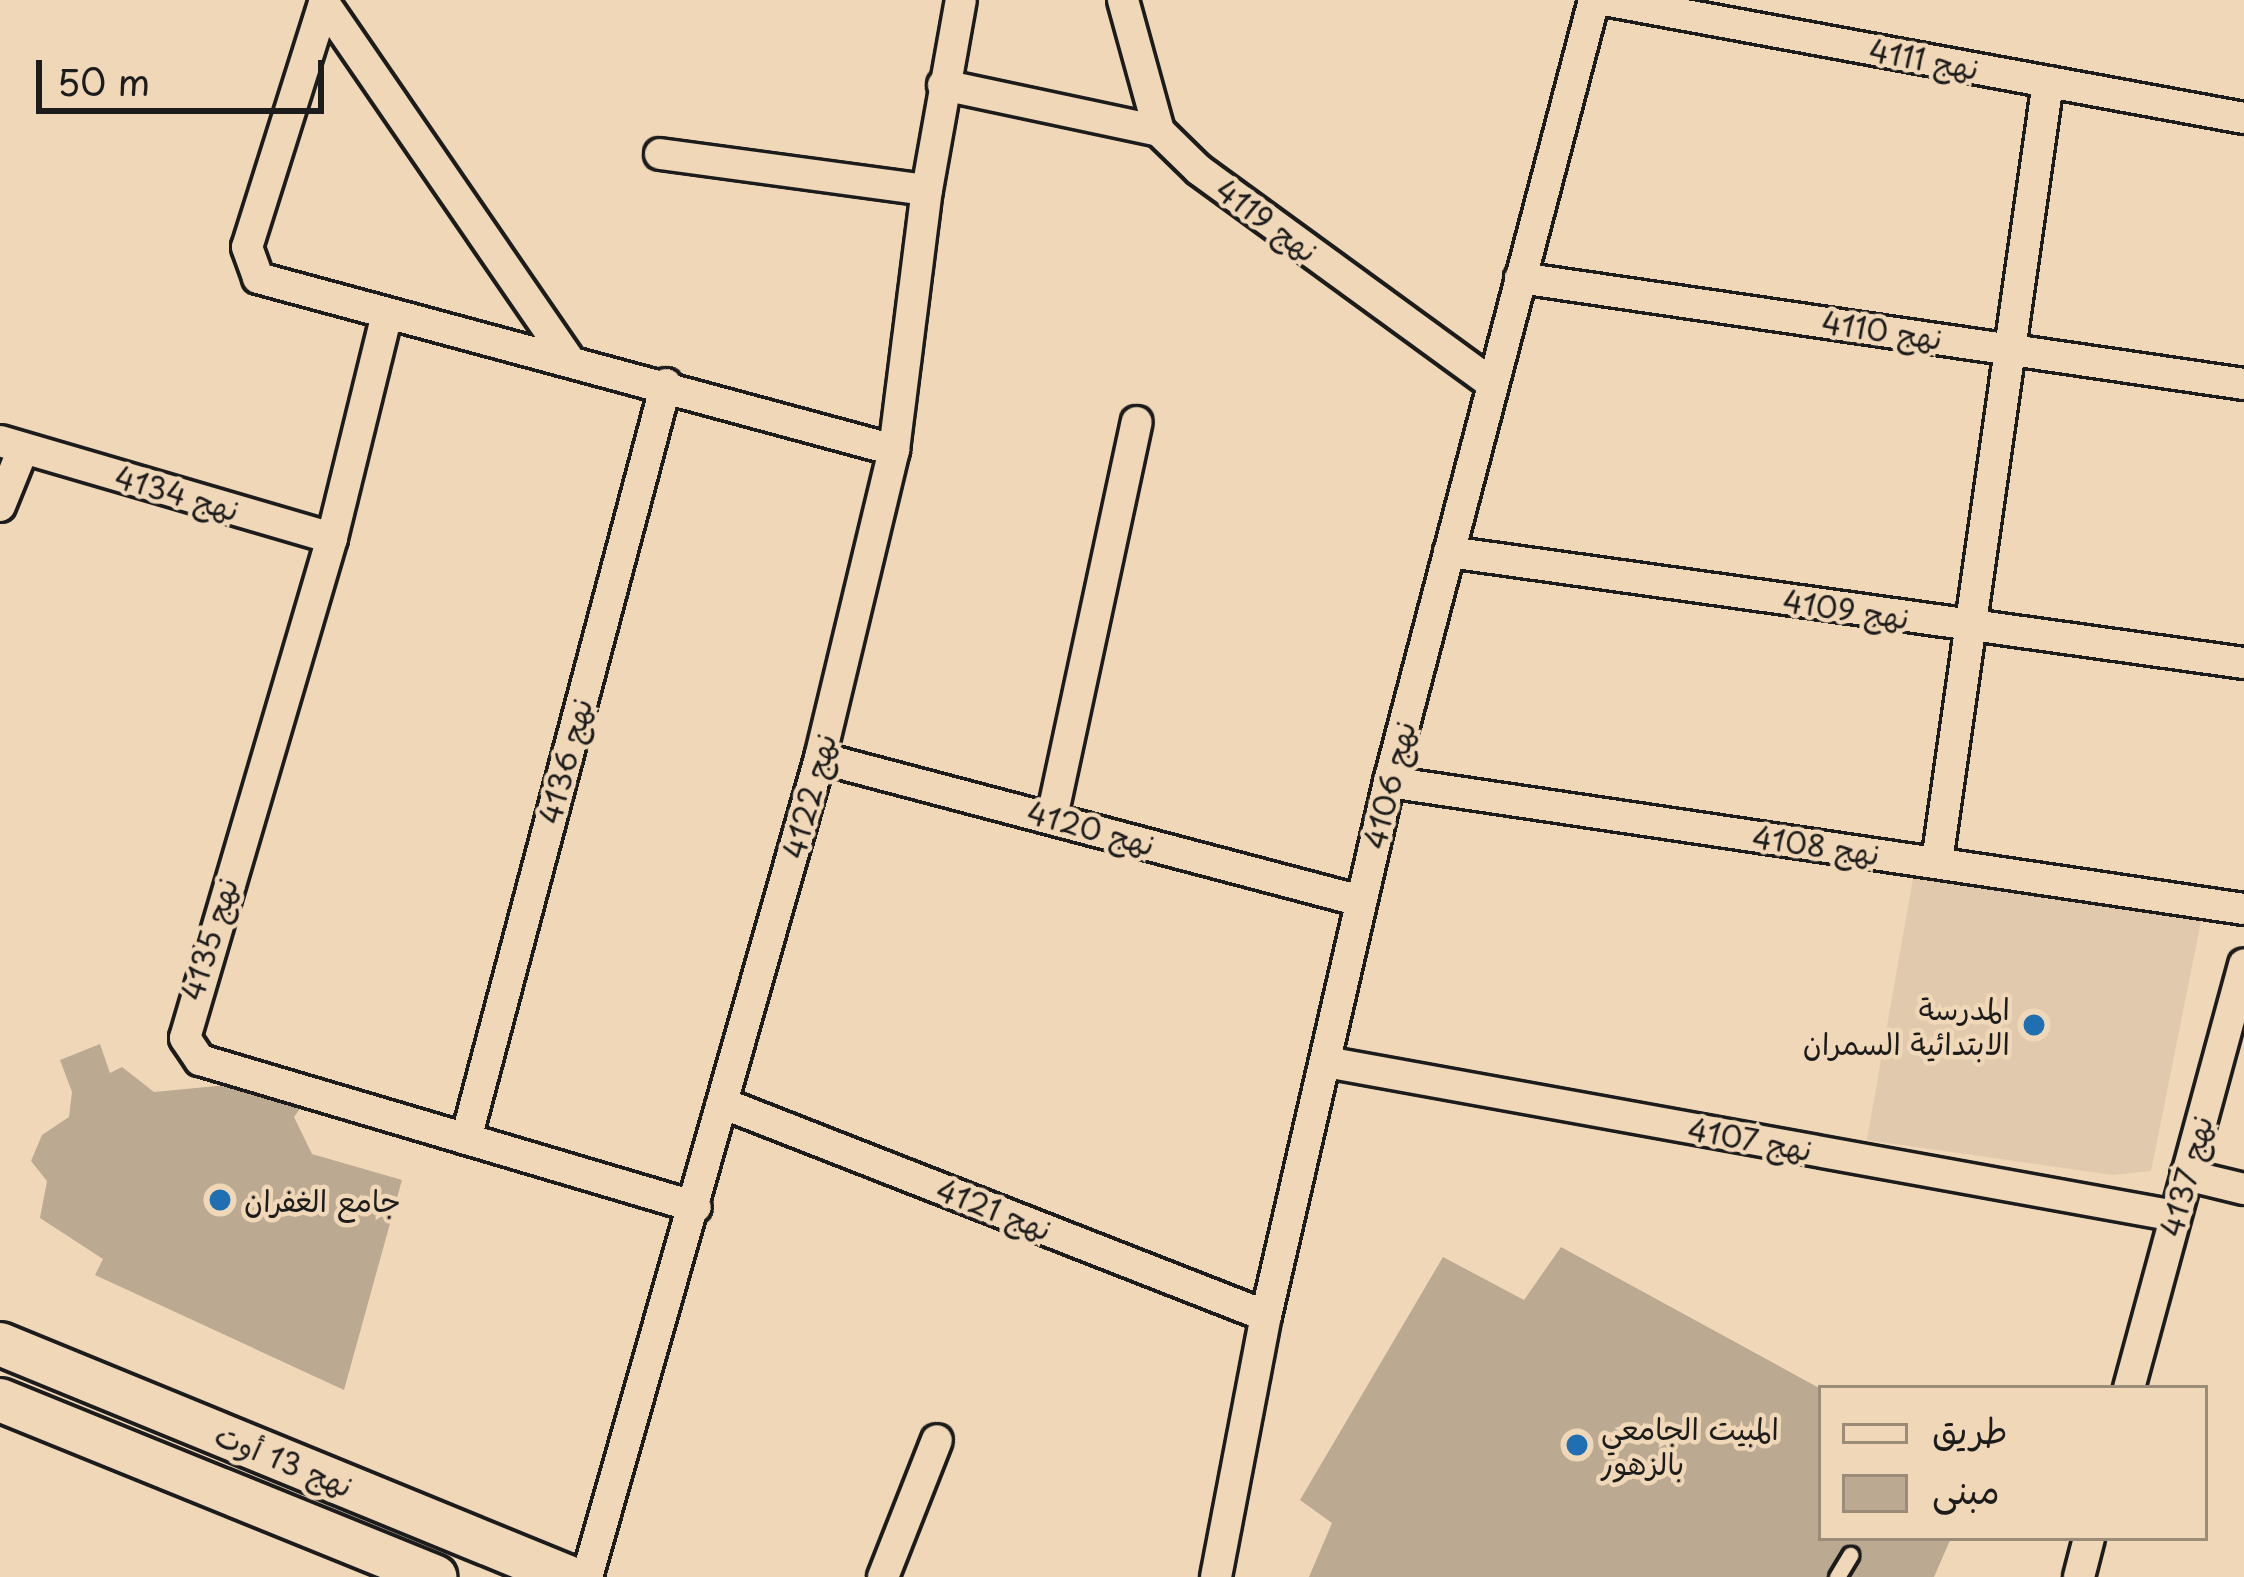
<!DOCTYPE html>
<html>
<head>
<meta charset="utf-8">
<style>
	body { margin:0 }
	#map { position:relative; width:2244px; height:1577px; overflow:hidden; background:#f0d7b8; font-family:"Playpen Sans","Playpen Sans Arabic",sans-serif }
	div>[style] { position:absolute }
	.built>* { inset:0; background:#e0c9ad }
	.building>* { inset:0; background:#bca992 }
	.roads { filter:drop-shadow(3px 0 #1c1c1c) drop-shadow(-3px 0 #1c1c1c) drop-shadow(0 3px #1c1c1c) drop-shadow(0 -3px #1c1c1c) }
	.lane>* { height:15px; margin:-7.5px; padding:0 7.5px; transform-origin:7.5px; border-radius:7.5px; background:#f0d7b8 }
	.street>* { height:30px; margin:-15px; padding:0 15px; transform-origin:15px; border-radius:15px; background:#f0d7b8 }
	.secondary>* { height:42px; margin:-21px; padding:0 21px; transform-origin:21px; border-radius:21px; background:#f0d7b8 }
	.dots>* { width:33px; height:33px; translate:-50% -50%; box-sizing:border-box; border:6px solid #f0d7b8; border-radius:50% }
	span { translate:-50% -50%; white-space:nowrap; text-align:center; line-height:1.15; -webkit-text-stroke:9px #f0d7b8; paint-order:stroke }
	.street-label { font-size:30px; color:#1c1c1c }
	.poi-label { font-size:30px; color:#1c1c1c }
	.right { translate:-100% -50%; text-align:right }
	.left { translate:0 -50%; text-align:left }
	.legend { position:absolute; left:1818px; top:1385px; width:390px; height:156px; box-sizing:border-box; background:#f0d7b8; border:3px solid #9b8c7a; margin:0; padding:15px 21px; list-style:none; font-size:36px; color:#1c1c1c }
	.legend li { display:flex; align-items:center; gap:24px; height:60px }
	.legend b { width:60px; border:3px solid #9b8c7a }
	.scale { position:absolute; left:36px; top:60px; width:288px; height:54px; box-sizing:border-box; border:6px solid #1c1c1c; border-top:0; padding-left:15px; font-size:36px; line-height:42px; white-space:nowrap; color:#1c1c1c; -webkit-text-stroke:9px #f0d7b8; paint-order:stroke }
</style>
</head>
<body>
<div id="map">
	<div class="built">
		<i style="clip-path:polygon(1915px 867px,2203px 911px,2151px 1171px,2113px 1175px,1867px 1140px)"></i>
	</div>
	<div class="building">
		<i style="clip-path:polygon(100px 1044px,110px 1073px,122px 1067px,154px 1092px,258px 1082px,305px 1102px,294px 1117px,312px 1154px,402px 1180px,344px 1390px,95px 1275px,103px 1259px,40px 1218px,47px 1181px,31px 1161px,42px 1135px,69px 1117px,72px 1092px,60px 1060px)"></i>
		<i style="clip-path:polygon(1561px 1247px,1821px 1389px,1821px 1538px,1951px 1538px,1934px 1577px,1309px 1577px,1332px 1523px,1300px 1500px,1443px 1257px,1524px 1300px)"></i>
	</div>
	<div class="roads">
		<div class="lane">
			<i style="left:1837px;top:1577px;width:26px;rotate:-59deg"></i>
		</div>
		<div class="street">
			<i style="left:325px;top:0;width:259px;rotate:107.5deg"></i>
			<i style="left:247px;top:247px;width:33px;rotate:70deg"></i>
			<i style="left:258px;top:278px;width:659px;rotate:15.13deg"></i>
			<i style="left:1123px;top:0;width:136px;rotate:74.6deg"></i>
			<i style="left:1159px;top:131px;width:56px;rotate:44.3deg"></i>
			<i style="left:1199px;top:170px;width:360px;rotate:36.1deg"></i>
			<i style="left:1604px;top:0;width:651px;rotate:10.45deg"></i>
			<i style="left:324px;top:3px;width:432px;rotate:55.5deg"></i>
			<i style="left:943px;top:85px;width:221px;rotate:12deg"></i>
			<i style="left:660px;top:154px;width:269px;rotate:7.7deg"></i>
			<i style="left:1520px;top:278px;width:732px;rotate:8.33deg"></i>
			<i style="left:386px;top:318px;width:227px;rotate:103.8deg"></i>
			<i style="left:332px;top:538px;width:521px;rotate:106.38deg"></i>
			<i style="left:185px;top:1038px;width:27px;rotate:56deg"></i>
			<i style="left:200px;top:1060px;width:517px;rotate:16.51deg"></i>
			<i style="left:0;top:441px;width:346px;rotate:16.3deg"></i>
			<i style="left:0;top:506px;width:61px;rotate:-68deg"></i>
			<i style="left:1449px;top:552px;width:803px;rotate:7.95deg"></i>
			<i style="left:820px;top:758px;width:560px;rotate:14.81deg"></i>
			<i style="left:1389px;top:782px;width:864px;rotate:8.45deg"></i>
			<i style="left:1052px;top:817px;width:404px;rotate:-77.9deg"></i>
			<i style="left:1937px;top:862px;width:788px;rotate:-81.9deg"></i>
			<i style="left:1326px;top:1062px;width:863px;rotate:10.28deg"></i>
			<i style="left:722px;top:1103px;width:584px;rotate:21.38deg"></i>
			<i style="left:466px;top:1139px;width:781px;rotate:-75.16deg"></i>
			<i style="left:2186px;top:1175px;width:60px;rotate:13.6deg"></i>
			<i style="left:2129px;top:1388px;width:439px;rotate:-74.8deg"></i>
			<i style="left:587px;top:1577px;width:851px;rotate:-74.12deg"></i>
			<i style="left:820px;top:758px;width:317px;rotate:-76.5deg"></i>
			<i style="left:894px;top:450px;width:262px;rotate:-82.8deg"></i>
			<i style="left:927px;top:190px;width:193px;rotate:-79.9deg"></i>
			<i style="left:883px;top:1577px;width:147px;rotate:-68.5deg"></i>
			<i style="left:1216px;top:1577px;width:266px;rotate:-79.2deg"></i>
			<i style="left:1266px;top:1316px;width:548px;rotate:-77.03deg"></i>
			<i style="left:1389px;top:782px;width:808px;rotate:-75.31deg"></i>
			<i style="left:2079px;top:1577px;width:40px;rotate:-75.6deg"></i>
		</div>
		<div class="secondary">
			<i style="left:0;top:1344px;width:614px;rotate:22.3deg"></i>
			<i style="left:0;top:1400px;width:470px;rotate:22.1deg"></i>
		</div>
	</div>
	<div class="dots">
		<i style="left:2034px;top:1025px;background:#1f6fb2"></i>
		<i style="left:220px;top:1200px;background:#1f6fb2"></i>
		<i style="left:1577px;top:1445px;background:#1f6fb2"></i>
	</div>
	<div class="street-label">
		<span style="left:1924px;top:59px;rotate:10deg">نهج 4111</span>
		<span style="left:1267px;top:220px;rotate:36deg">نهج 4119</span>
		<span style="left:1882px;top:330px;rotate:8deg">نهج 4110</span>
		<span style="left:177px;top:493px;rotate:16deg">نهج 4134</span>
		<span style="left:1846px;top:609px;rotate:8deg">نهج 4109</span>
		<span style="left:565px;top:761px;rotate:-75deg">نهج 4136</span>
		<span style="left:1389px;top:785px;rotate:-76deg">نهج 4106</span>
		<span style="left:809px;top:796px;rotate:-75deg">نهج 4122</span>
		<span style="left:1091px;top:828px;rotate:15deg">نهج 4120</span>
		<span style="left:1816px;top:845px;rotate:8deg">نهج 4108</span>
		<span style="left:209px;top:939px;rotate:-73deg">نهج 4135</span>
		<span style="left:1750px;top:1139px;rotate:10deg">نهج 4107</span>
		<span style="left:2186px;top:1176px;rotate:-75deg">نهج 4137</span>
		<span style="left:994px;top:1209px;rotate:21deg">نهج 4121</span>
		<span style="left:284px;top:1460px;rotate:22deg">نهج 13 أوت</span>
	</div>
	<div class="poi-label">
		<span class="right" style="left:2010px;top:1025px">المدرسة<br>الابتدائية السمران</span>
		<span class="left" style="left:244px;top:1200px">جامع الغفران</span>
		<span class="left" style="left:1601px;top:1445px">المبيت الجامعي<br>بالزهور</span>
	</div>
	<ul class="legend">
	<li><b style="height:15px;background:#f0d7b8"></b>طريق</li>
	<li><b style="height:33px;background:#bca992"></b>مبنى</li>
	</ul>
	<div class="scale">50 m</div>
</div>
</body>
</html>
